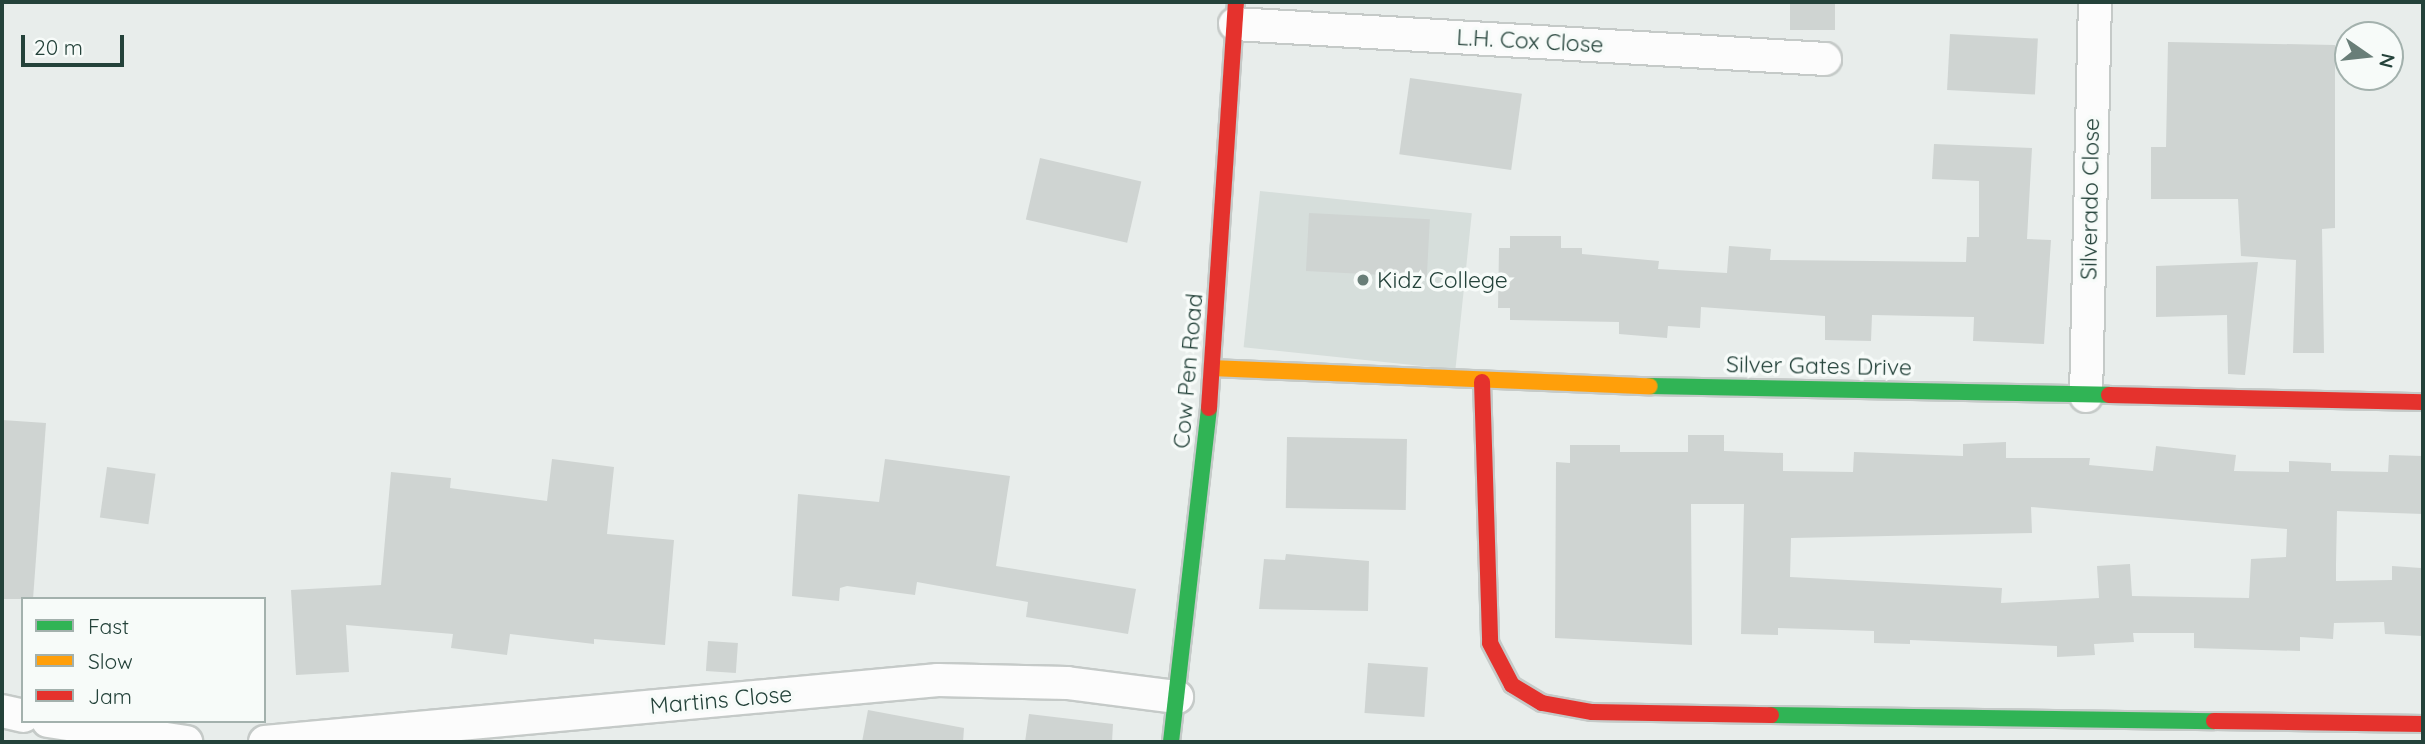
<!DOCTYPE html>
<html>
<head>
<meta charset="utf-8">
<style>
	body { margin:0 }
	#map { position:relative; width:2425px; height:744px; overflow:hidden; background:#e8edeb; font-family:Quicksand,sans-serif }
	div>[style] { position:absolute }
	.built>* { inset:0; background:#d6dedb; transform-origin:0 0 }
	.building>* { inset:0; background:#cfd4d2; transform-origin:0 0 }
	.roads { filter:drop-shadow(2px 0 #c5cac8) drop-shadow(-2px 0 #c5cac8) drop-shadow(0 2px #c5cac8) drop-shadow(0 -2px #c5cac8) }
	.street>* { height:32px; margin:-16px; padding:0 16px; transform-origin:16px; border-radius:16px; background:#fcfcfc }
	.fast>* { height:16px; margin:-8px; padding:0 8px; transform-origin:8px; border-radius:8px; background:#30b455 }
	.slow>* { height:16px; margin:-8px; padding:0 8px; transform-origin:8px; border-radius:8px; background:#ff9f0a }
	.jam>* { height:16px; margin:-8px; padding:0 8px; transform-origin:8px; border-radius:8px; background:#e5322d }
	.dots>* { width:19px; height:19px; translate:-50% -50%; box-sizing:border-box; border:4px solid #f7fbf9; border-radius:50% }
	span { translate:-50% -50%; white-space:nowrap; text-align:center; line-height:1.15; -webkit-text-stroke:7px #f7fbf9; paint-order:stroke }
	.street-label { font-size:23px; color:#24423a }
	.poi-label { font-size:23px; color:#24423a }
	.left { translate:0 -50%; text-align:left }
	.frame { position:absolute; inset:0; border:4px solid #24423a; pointer-events:none }
	.legend { position:absolute; left:21px; top:597px; width:245px; height:126px; box-sizing:border-box; background:#f7fbf9; border:2px solid #a3b1ad; margin:0; padding:9px 12px; list-style:none; font-size:21px; color:#24423a }
	.legend li { display:flex; align-items:center; gap:14px; height:35px }
	.legend b { width:35px; border:2px solid #a3b1ad }
	.north { position:absolute; left:2334px; top:21px; width:70px; height:70px; box-sizing:border-box; background:#f7fbf9; border:2px solid #a3b1ad; border-radius:50%; rotate:104deg; font-size:19px; font-weight:700; line-height:28px; text-align:center; color:#24423a }
	.north::after { content:''; display:block; margin:auto; width:24px; height:32px; background:#697e78; clip-path:polygon(50% 0,100% 100%,50% 72%,0 100%) }
	.scale { position:absolute; left:21px; top:35px; width:103px; height:32px; box-sizing:border-box; border:4px solid #24423a; border-top:0; padding-left:9px; font-size:21px; line-height:24px; white-space:nowrap; color:#24423a; -webkit-text-stroke:5px #f7fbf9; paint-order:stroke }
</style>
</head>
<body>
<div id="map">
	<div class="built">
		<i style="left:1260px;top:191px;width:213px;height:157px;rotate:6deg"></i>
	</div>
	<div class="building">
		<i style="left:1790px;top:2px;width:45px;height:28px"></i>
		<i style="left:1950px;top:34px;width:88px;height:56px;rotate:3deg"></i>
		<i style="clip-path:polygon(2168px 42px,2335px 45px,2335px 228px,2322px 229px,2324px 353px,2293px 353px,2296px 260px,2241px 256px,2238px 199px,2151px 199px,2151px 147px,2166px 147px)"></i>
		<i style="left:1410px;top:78px;width:113px;height:77px;rotate:8deg"></i>
		<i style="clip-path:polygon(1934px 144px,2032px 148px,2027px 239px,2051px 240px,2044px 344px,1973px 341px,1974px 317px,1872px 315px,1871px 341px,1825px 340px,1825px 316px,1701px 307px,1700px 328px,1668px 326px,1667px 338px,1619px 334px,1619px 322px,1510px 320px,1510px 308px,1498px 308px,1499px 248px,1510px 248px,1510px 236px,1561px 236px,1561px 248px,1582px 248px,1582px 254px,1659px 261px,1658px 269px,1727px 273px,1729px 246px,1771px 249px,1770px 260px,1966px 262px,1967px 237px,1979px 237px,1979px 181px,1932px 179px)"></i>
		<i style="left:1040px;top:158px;width:104px;height:63px;rotate:13deg"></i>
		<i style="left:1309px;top:213px;width:121px;height:58px;rotate:3deg"></i>
		<i style="clip-path:polygon(2258px 262px,2245px 375px,2228px 374px,2227px 315px,2156px 317px,2156px 266px)"></i>
		<i style="clip-path:polygon(2px 420px,46px 423px,33px 599px,2px 599px)"></i>
		<i style="clip-path:polygon(evenodd,1688px 435px,1724px 435px,1724px 451px,1783px 453px,1783px 471px,1853px 472px,1854px 452px,1963px 456px,1963px 444px,2006px 442px,2006px 458px,2090px 458px,2089px 465px,2153px 471px,2156px 446px,2236px 455px,2234px 471px,2289px 472px,2289px 461px,2331px 463px,2331px 471px,2388px 472px,2389px 455px,2423px 456px,2423px 514px,2337px 511px,2336px 565px,2336px 581px,2392px 580px,2392px 566px,2421px 568px,2423px 636px,2385px 634px,2384px 622px,2334px 623px,2333px 639px,2300px 637px,2300px 651px,2194px 648px,2194px 633px,2133px 633px,2134px 642px,2094px 644px,2095px 655px,2057px 657px,2057px 646px,1910px 640px,1910px 644px,1874px 643px,1874px 631px,1778px 628px,1778px 635px,1741px 634px,1744px 504px,1691px 504px,1692px 645px,1555px 638px,1556px 462px,1570px 463px,1570px 445px,1620px 445px,1620px 452px,1688px 452px,1688px 435px,2031px 507px,2287px 529px,2286px 557px,2251px 559px,2249px 598px,2132px 596px,2130px 564px,2097px 566px,2099px 598px,2001px 603px,2002px 588px,1790px 577px,1791px 538px,2032px 533px,2031px 507px)"></i>
		<i style="left:1287px;top:437px;width:120px;height:71px;rotate:1deg"></i>
		<i style="clip-path:polygon(552px 459px,614px 467px,607px 534px,674px 540px,665px 645px,594px 639px,594px 644px,510px 634px,507px 655px,451px 648px,453px 634px,346px 625px,349px 672px,296px 675px,291px 590px,381px 585px,391px 472px,451px 478px,450px 488px,547px 501px)"></i>
		<i style="clip-path:polygon(885px 459px,1010px 476px,996px 566px,1136px 589px,1128px 634px,1026px 617px,1028px 602px,917px 582px,915px 595px,847px 586px,840px 588px,839px 601px,792px 596px,798px 494px,879px 502px)"></i>
		<i style="left:107px;top:467px;width:49px;height:51px;rotate:8deg"></i>
		<i style="clip-path:polygon(1286px 554px,1369px 561px,1368px 611px,1259px 609px,1264px 559px,1285px 560px)"></i>
		<i style="left:708px;top:641px;width:30px;height:30px;rotate:4deg"></i>
		<i style="left:1368px;top:663px;width:60px;height:50px;rotate:4deg"></i>
		<i style="clip-path:polygon(868px 710px,964px 728px,963px 742px,862px 742px)"></i>
		<i style="clip-path:polygon(1029px 714px,1113px 724px,1112px 742px,1025px 742px)"></i>
	</div>
	<div class="roads">
		<div class="street">
			<i style="left:1235px;top:24px;width:591px;rotate:3.39deg"></i>
			<i style="left:2086px;top:396px;width:394px;rotate:-88.7deg"></i>
			<i style="left:2px;top:711px;width:22px;rotate:13deg"></i>
			<i style="left:48px;top:721px;width:140px;rotate:8.7deg"></i>
			<i style="left:265px;top:742px;width:676px;rotate:-5.26deg"></i>
			<i style="left:938px;top:680px;width:129px;rotate:1.3deg"></i>
			<i style="left:1067px;top:683px;width:111px;rotate:7.3deg"></i>
		</div>
		<div class="fast">
			<i style="left:1650px;top:386px;width:459px;rotate:1.1deg"></i>
			<i style="left:1771px;top:715px;width:443px;rotate:0.8deg"></i>
			<i style="left:1171px;top:742px;width:336px;rotate:-83.5deg"></i>
		</div>
		<div class="slow">
			<i style="left:1213px;top:368px;width:437px;rotate:2.4deg"></i>
		</div>
		<div class="jam">
			<i style="left:1482px;top:382px;width:261px;rotate:88.2deg"></i>
			<i style="left:1490px;top:643px;width:47px;rotate:62.4deg"></i>
			<i style="left:1512px;top:685px;width:35px;rotate:31deg"></i>
			<i style="left:1542px;top:703px;width:51px;rotate:10.2deg"></i>
			<i style="left:1592px;top:712px;width:179px;rotate:1deg"></i>
			<i style="left:2109px;top:395px;width:314px;rotate:1.3deg"></i>
			<i style="left:1209px;top:408px;width:407px;rotate:-86.2deg"></i>
			<i style="left:2214px;top:721px;width:209px;rotate:0.8deg"></i>
		</div>
	</div>
	<div class="dots">
		<i style="left:1363px;top:280px;background:#697e78"></i>
	</div>
	<div class="street-label">
		<span style="left:1530px;top:41px;rotate:3deg">L.H. Cox Close</span>
		<span style="left:2090px;top:199px;rotate:-89deg">Silverado Close</span>
		<span style="left:1819px;top:366px;rotate:1deg">Silver Gates Drive</span>
		<span style="left:1188px;top:371px;rotate:-85deg">Cow Pen Road</span>
		<span style="left:721px;top:700px;rotate:-5deg">Martins Close</span>
	</div>
	<div class="poi-label">
		<span class="left" style="left:1377px;top:280px">Kidz College</span>
	</div>
	<div class="frame"></div>
	<ul class="legend">
	<li><b style="height:9px;background:#30b455"></b>Fast</li>
	<li><b style="height:9px;background:#ff9f0a"></b>Slow</li>
	<li><b style="height:9px;background:#e5322d"></b>Jam</li>
	</ul>
	<div class="north">N</div>
	<div class="scale">20 m</div>
</div>
</body>
</html>
